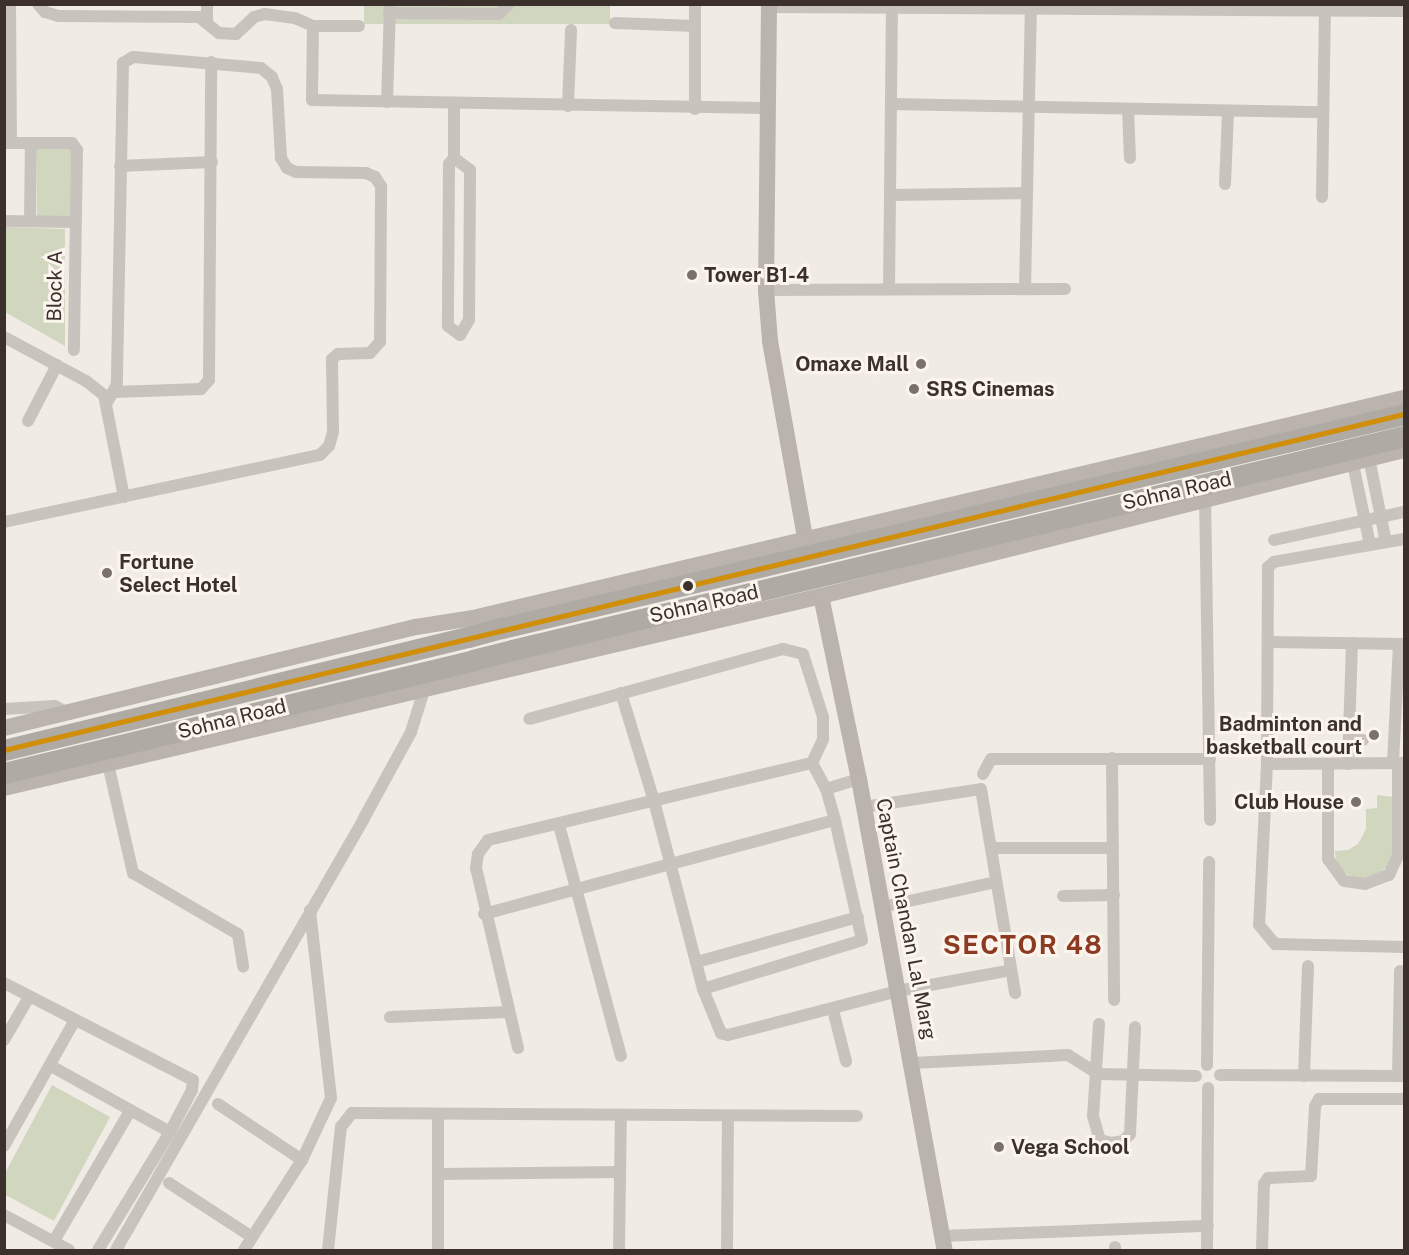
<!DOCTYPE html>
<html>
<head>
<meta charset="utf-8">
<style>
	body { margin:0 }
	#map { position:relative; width:1409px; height:1255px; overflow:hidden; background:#f0ebe5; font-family:"Public Sans",sans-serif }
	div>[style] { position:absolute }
	.green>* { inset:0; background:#d1d6bf; transform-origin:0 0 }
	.street>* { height:12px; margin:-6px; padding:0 6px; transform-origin:6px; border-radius:6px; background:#c9c3be }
	.secondary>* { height:16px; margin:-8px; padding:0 8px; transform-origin:8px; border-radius:8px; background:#bab3ae }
	.highway>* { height:21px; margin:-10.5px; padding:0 10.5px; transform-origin:10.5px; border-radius:10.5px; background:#afaaa4 }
	.highway-bridge>* { height:21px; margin:-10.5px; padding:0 10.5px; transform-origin:10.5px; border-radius:10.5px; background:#afaaa4 }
	.bus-1>* { height:4.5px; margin:-2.25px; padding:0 2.25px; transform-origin:2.25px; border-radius:2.25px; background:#d18e09 }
	.dots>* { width:16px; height:16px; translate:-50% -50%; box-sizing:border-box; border:3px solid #fbf5ee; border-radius:50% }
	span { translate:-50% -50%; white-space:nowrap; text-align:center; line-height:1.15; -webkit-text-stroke:6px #fbf5ee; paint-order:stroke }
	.poi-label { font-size:20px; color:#3b302b; font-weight:700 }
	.left { translate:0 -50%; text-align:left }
	.right { translate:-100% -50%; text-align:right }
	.street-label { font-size:20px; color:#3b302b }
	.district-label { font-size:26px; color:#8c3b22; font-weight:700; letter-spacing:1.5px }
	.frame { position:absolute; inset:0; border:6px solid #3b302b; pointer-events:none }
</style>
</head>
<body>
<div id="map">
	<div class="green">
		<i style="left:364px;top:5px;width:246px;height:19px"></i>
		<i style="left:37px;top:146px;width:35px;height:72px"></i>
		<i style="clip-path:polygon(5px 227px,65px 229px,65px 346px,5px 312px)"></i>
		<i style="clip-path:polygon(1377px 795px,1393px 797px,1393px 862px,1376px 876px,1356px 880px,1336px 866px,1335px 851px,1348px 850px,1358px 844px,1366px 829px,1366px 809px,1377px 808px)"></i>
		<i style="clip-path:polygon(52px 1085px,110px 1117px,54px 1221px,4px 1194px,5px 1173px)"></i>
	</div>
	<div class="street">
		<i style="left:10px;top:4px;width:139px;rotate:89.6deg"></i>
		<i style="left:38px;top:4px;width:11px;rotate:49deg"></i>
		<i style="left:45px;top:12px;width:14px;rotate:17deg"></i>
		<i style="left:58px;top:16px;width:141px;rotate:0.4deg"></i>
		<i style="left:199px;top:17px;width:26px;rotate:39deg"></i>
		<i style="left:219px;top:33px;width:17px;rotate:3deg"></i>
		<i style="left:236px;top:34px;width:25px;rotate:-43deg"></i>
		<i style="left:254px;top:17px;width:11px;rotate:-15deg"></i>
		<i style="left:265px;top:14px;width:30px;rotate:8deg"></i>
		<i style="left:295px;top:18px;width:20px;rotate:24deg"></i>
		<i style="left:313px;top:26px;width:46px"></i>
		<i style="left:769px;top:7px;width:635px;rotate:0.36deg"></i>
		<i style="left:389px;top:13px;width:110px;rotate:0.5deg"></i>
		<i style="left:499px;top:14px;width:14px;rotate:-45deg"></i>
		<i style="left:207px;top:22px;width:18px;rotate:-90deg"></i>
		<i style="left:615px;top:23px;width:80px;rotate:2.1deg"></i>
		<i style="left:313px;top:26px;width:74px;rotate:90.8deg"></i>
		<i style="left:312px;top:100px;width:456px;rotate:1deg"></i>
		<i style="left:387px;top:102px;width:98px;rotate:-88.2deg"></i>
		<i style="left:454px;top:103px;width:55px;rotate:90deg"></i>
		<i style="left:454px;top:158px;width:8px;rotate:130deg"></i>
		<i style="left:449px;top:164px;width:162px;rotate:90.4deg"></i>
		<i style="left:448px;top:326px;width:15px;rotate:37deg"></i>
		<i style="left:460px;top:335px;width:17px;rotate:-59deg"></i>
		<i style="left:469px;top:320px;width:150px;rotate:-89.6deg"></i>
		<i style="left:470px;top:170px;width:20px;rotate:-143deg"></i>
		<i style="left:891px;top:104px;width:432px;rotate:1.1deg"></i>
		<i style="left:568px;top:106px;width:76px;rotate:-87.7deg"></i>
		<i style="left:695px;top:109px;width:105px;rotate:-90deg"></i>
		<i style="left:1128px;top:109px;width:49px;rotate:87.7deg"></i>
		<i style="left:4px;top:143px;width:68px"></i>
		<i style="left:72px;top:143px;width:9px;rotate:54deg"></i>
		<i style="left:77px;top:150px;width:200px;rotate:90.9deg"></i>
		<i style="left:120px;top:166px;width:92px;rotate:-2.5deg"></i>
		<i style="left:1225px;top:184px;width:73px;rotate:-87.6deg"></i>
		<i style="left:890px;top:195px;width:137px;rotate:-0.8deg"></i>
		<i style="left:1322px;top:197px;width:193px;rotate:-89.1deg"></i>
		<i style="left:4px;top:221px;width:71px;rotate:0.8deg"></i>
		<i style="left:30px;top:221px;width:77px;rotate:-89.3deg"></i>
		<i style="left:889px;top:289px;width:285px;rotate:-89.4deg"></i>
		<i style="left:1025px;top:289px;width:285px;rotate:-88.8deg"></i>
		<i style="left:766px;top:290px;width:299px;rotate:-0.2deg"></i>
		<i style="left:4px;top:337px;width:93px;rotate:28.2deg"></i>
		<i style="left:86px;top:381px;width:23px;rotate:38deg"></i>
		<i style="left:104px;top:395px;width:104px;rotate:78.9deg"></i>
		<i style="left:115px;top:392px;width:86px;rotate:-2deg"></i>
		<i style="left:201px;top:389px;width:12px;rotate:-48deg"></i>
		<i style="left:209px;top:380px;width:318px;rotate:-89.6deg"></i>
		<i style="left:28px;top:421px;width:63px;rotate:-62.6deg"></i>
		<i style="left:1369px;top:458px;width:86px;rotate:78.6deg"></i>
		<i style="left:1353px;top:464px;width:83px;rotate:78.1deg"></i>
		<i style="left:1205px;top:494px;width:326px;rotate:89.1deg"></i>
		<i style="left:4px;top:522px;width:323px;rotate:-12deg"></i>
		<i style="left:320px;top:455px;width:13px;rotate:-45deg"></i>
		<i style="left:329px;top:446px;width:15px;rotate:-74deg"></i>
		<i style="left:333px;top:432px;width:73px;rotate:-90.8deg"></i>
		<i style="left:332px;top:359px;width:8px;rotate:-40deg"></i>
		<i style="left:338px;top:354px;width:32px;rotate:-2deg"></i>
		<i style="left:370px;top:353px;width:15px;rotate:-48deg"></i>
		<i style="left:380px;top:342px;width:156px;rotate:-89.6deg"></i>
		<i style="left:381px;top:186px;width:11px;rotate:-124deg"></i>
		<i style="left:375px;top:177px;width:10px;rotate:-156deg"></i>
		<i style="left:366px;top:173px;width:70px;rotate:-179.2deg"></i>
		<i style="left:296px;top:172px;width:10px;rotate:-156deg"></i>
		<i style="left:287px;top:168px;width:12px;rotate:-121deg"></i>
		<i style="left:281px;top:158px;width:69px;rotate:-93.3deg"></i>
		<i style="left:277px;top:89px;width:13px;rotate:-113deg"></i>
		<i style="left:272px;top:77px;width:14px;rotate:-141deg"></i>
		<i style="left:261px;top:68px;width:128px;rotate:-175.1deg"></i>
		<i style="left:133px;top:57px;width:12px;rotate:149deg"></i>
		<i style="left:123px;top:63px;width:321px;rotate:91.1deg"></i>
		<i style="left:117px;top:384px;width:21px;rotate:118deg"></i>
		<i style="left:1404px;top:539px;width:132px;rotate:170deg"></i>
		<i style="left:1274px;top:562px;width:8px;rotate:140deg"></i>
		<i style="left:1268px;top:567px;width:197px;rotate:90.3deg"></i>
		<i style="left:1267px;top:764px;width:161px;rotate:92.8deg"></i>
		<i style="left:1259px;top:925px;width:25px;rotate:50deg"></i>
		<i style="left:1275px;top:944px;width:129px;rotate:1.3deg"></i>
		<i style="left:1274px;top:540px;width:133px;rotate:-12.2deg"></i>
		<i style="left:1269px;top:642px;width:135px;rotate:0.8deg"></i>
		<i style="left:621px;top:693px;width:113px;rotate:73deg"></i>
		<i style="left:654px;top:801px;width:194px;rotate:75.4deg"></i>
		<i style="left:703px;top:989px;width:48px;rotate:67.8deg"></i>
		<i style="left:721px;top:1033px;width:7px;rotate:16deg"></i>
		<i style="left:728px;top:1035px;width:176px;rotate:-14.5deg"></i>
		<i style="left:898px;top:991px;width:115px;rotate:-10.5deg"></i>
		<i style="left:4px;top:709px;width:51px;rotate:-3.4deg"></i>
		<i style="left:55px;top:706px;width:17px;rotate:28deg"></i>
		<i style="left:1349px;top:740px;width:14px"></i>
		<i style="left:1112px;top:758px;width:242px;rotate:89.5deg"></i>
		<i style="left:1393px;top:763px;width:119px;rotate:-87.1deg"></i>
		<i style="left:108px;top:764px;width:112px;rotate:77.1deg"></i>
		<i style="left:133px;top:873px;width:121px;rotate:30.2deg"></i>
		<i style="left:238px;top:934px;width:33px;rotate:81deg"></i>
		<i style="left:1267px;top:764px;width:137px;rotate:-0.4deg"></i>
		<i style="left:1328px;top:764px;width:95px;rotate:90deg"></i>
		<i style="left:1328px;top:859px;width:27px;rotate:54deg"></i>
		<i style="left:1344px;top:881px;width:21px;rotate:8deg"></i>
		<i style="left:1365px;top:884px;width:26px;rotate:-21deg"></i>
		<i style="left:1389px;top:875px;width:21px;rotate:-65deg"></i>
		<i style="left:1398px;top:856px;width:93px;rotate:-90deg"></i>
		<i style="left:1348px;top:764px;width:121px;rotate:-88.1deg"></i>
		<i style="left:983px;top:774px;width:17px;rotate:-62deg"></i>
		<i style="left:991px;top:759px;width:219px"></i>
		<i style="left:826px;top:789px;width:34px;rotate:-17deg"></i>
		<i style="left:864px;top:807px;width:118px;rotate:-8.7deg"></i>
		<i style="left:981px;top:789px;width:207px;rotate:80.5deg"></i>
		<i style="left:559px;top:825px;width:239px;rotate:75deg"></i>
		<i style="left:991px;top:848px;width:122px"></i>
		<i style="left:1063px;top:896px;width:51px;rotate:-1.1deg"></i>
		<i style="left:882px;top:907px;width:117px;rotate:-12.4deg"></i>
		<i style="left:484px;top:914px;width:363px;rotate:-15deg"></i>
		<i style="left:697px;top:962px;width:167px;rotate:-15.6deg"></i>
		<i style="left:4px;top:983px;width:212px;rotate:27.2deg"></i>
		<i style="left:193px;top:1080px;width:10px;rotate:96deg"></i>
		<i style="left:192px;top:1090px;width:47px;rotate:117.6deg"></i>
		<i style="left:170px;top:1132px;width:138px;rotate:121.4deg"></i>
		<i style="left:703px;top:989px;width:166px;rotate:-17.1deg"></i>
		<i style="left:862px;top:940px;width:123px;rotate:-102.7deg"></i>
		<i style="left:835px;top:820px;width:32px;rotate:-106deg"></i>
		<i style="left:826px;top:789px;width:30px;rotate:-118deg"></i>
		<i style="left:833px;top:1010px;width:53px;rotate:75.7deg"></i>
		<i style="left:390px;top:1017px;width:117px;rotate:-2.4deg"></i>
		<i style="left:1099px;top:1024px;width:92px;rotate:93.7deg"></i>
		<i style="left:1093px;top:1116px;width:25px;rotate:74deg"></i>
		<i style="left:1100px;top:1140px;width:11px;rotate:15deg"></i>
		<i style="left:1111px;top:1143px;width:12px;rotate:-9deg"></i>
		<i style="left:1123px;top:1141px;width:10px;rotate:-45deg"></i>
		<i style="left:1130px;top:1134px;width:107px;rotate:-87.3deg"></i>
		<i style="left:4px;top:1040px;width:50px;rotate:-59.8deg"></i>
		<i style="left:518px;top:1048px;width:185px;rotate:-103.1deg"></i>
		<i style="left:476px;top:868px;width:14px;rotate:-82deg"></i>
		<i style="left:478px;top:854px;width:17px;rotate:-54deg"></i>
		<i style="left:488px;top:840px;width:333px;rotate:-13.4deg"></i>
		<i style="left:812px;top:763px;width:26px;rotate:-65deg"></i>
		<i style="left:823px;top:739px;width:22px;rotate:-90deg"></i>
		<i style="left:823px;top:717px;width:66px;rotate:-107.6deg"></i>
		<i style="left:803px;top:654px;width:21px;rotate:-166deg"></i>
		<i style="left:783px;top:649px;width:263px;rotate:164.6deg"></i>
		<i style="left:912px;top:1063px;width:156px;rotate:-2.9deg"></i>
		<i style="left:1068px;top:1055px;width:36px;rotate:32deg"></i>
		<i style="left:1099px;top:1074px;width:97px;rotate:1.2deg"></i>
		<i style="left:1207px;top:1065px;width:203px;rotate:-89.4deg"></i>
		<i style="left:51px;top:1066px;width:136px;rotate:29deg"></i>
		<i style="left:1220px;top:1075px;width:184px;rotate:0.3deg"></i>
		<i style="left:1304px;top:1076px;width:110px;rotate:-87.9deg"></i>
		<i style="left:1398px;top:1076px;width:105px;rotate:-88.9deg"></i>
		<i style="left:218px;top:1104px;width:101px;rotate:33.7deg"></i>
		<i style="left:438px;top:1114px;width:136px;rotate:90deg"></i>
		<i style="left:4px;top:1146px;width:145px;rotate:-60.6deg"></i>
		<i style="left:438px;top:1174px;width:182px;rotate:-0.6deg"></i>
		<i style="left:169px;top:1183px;width:99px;rotate:33deg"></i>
		<i style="left:4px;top:1215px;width:74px;rotate:28.3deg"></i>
		<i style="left:942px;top:1236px;width:266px;rotate:-2.2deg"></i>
		<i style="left:54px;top:1241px;width:151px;rotate:-59.7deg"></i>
		<i style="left:116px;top:1250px;width:498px;rotate:-60.1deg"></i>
		<i style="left:364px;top:818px;width:98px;rotate:-61.3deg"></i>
		<i style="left:411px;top:732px;width:47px;rotate:-72.7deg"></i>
		<i style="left:244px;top:1250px;width:107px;rotate:-57.2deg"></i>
		<i style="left:302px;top:1160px;width:68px;rotate:-64.9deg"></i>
		<i style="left:331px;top:1098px;width:189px;rotate:-96.4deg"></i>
		<i style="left:328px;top:1250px;width:124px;rotate:-84deg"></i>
		<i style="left:341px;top:1127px;width:18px;rotate:-52deg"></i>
		<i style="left:352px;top:1113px;width:505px;rotate:0.34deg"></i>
		<i style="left:619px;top:1250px;width:135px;rotate:-89.2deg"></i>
		<i style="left:727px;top:1250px;width:132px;rotate:-89.6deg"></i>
		<i style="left:1115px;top:1250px;width:3px;rotate:-90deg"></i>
		<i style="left:1207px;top:1250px;width:162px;rotate:-89.6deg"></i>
		<i style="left:1262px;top:1250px;width:66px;rotate:-88.3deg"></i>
		<i style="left:1264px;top:1184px;width:7px;rotate:-56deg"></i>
		<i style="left:1268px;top:1178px;width:43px;rotate:-2.7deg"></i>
		<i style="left:1311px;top:1176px;width:70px;rotate:-86.7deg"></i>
		<i style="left:1315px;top:1106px;width:8px;rotate:-60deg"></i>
		<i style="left:1319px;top:1099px;width:85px"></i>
	</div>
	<div class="secondary">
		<i style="left:769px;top:4px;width:286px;rotate:90.6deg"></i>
		<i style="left:766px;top:290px;width:51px;rotate:85.5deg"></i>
		<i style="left:770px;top:341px;width:200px;rotate:79.9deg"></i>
		<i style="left:821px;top:596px;width:187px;rotate:78.3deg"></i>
		<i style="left:859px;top:779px;width:479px;rotate:79.7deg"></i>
		<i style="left:4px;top:728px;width:424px;rotate:-13.8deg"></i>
		<i style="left:416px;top:627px;width:58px;rotate:-9deg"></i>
		<i style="left:473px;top:618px;width:957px;rotate:-13.3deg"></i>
		<i style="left:4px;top:788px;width:839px;rotate:-13.22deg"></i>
		<i style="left:821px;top:596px;width:601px;rotate:-14.06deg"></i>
	</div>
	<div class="highway">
		<i style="left:1210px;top:460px;width:199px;rotate:-13.3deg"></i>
		<i style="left:1213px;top:482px;width:196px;rotate:-13.5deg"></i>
		<i style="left:502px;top:628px;width:710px;rotate:-13.35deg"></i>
		<i style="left:512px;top:650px;width:703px;rotate:-13.48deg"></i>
		<i style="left:4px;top:750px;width:478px;rotate:-13.7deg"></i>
		<i style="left:4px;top:773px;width:482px;rotate:-13.5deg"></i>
	</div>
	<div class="highway-bridge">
		<i style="left:1193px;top:464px;width:17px;rotate:-13deg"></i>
		<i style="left:1196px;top:486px;width:17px;rotate:-13deg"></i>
		<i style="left:468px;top:637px;width:35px;rotate:-15deg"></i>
		<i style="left:473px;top:660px;width:40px;rotate:-14.4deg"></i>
	</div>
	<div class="bus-1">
		<i style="left:4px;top:750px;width:1440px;rotate:-13.5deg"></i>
	</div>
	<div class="dots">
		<i style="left:692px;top:275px;background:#7a716c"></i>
		<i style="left:921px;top:364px;background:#7a716c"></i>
		<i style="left:914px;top:389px;background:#7a716c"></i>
		<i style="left:107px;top:573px;background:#7a716c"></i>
		<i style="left:688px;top:586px;background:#3b302b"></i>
		<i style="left:1374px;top:735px;background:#7a716c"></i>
		<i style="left:1356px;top:802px;background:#7a716c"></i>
		<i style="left:999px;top:1147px;background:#7a716c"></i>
	</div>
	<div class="poi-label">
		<span class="left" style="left:704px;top:275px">Tower B1-4</span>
		<span class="right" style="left:909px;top:364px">Omaxe Mall</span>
		<span class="left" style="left:926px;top:389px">SRS Cinemas</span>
		<span class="left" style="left:119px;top:574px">Fortune<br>Select Hotel</span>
		<span class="right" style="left:1362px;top:736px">Badminton and<br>basketball court</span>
		<span class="right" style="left:1344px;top:802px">Club House</span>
		<span class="left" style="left:1011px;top:1147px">Vega School</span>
	</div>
	<div class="street-label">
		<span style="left:55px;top:286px;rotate:-89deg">Block A</span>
		<span style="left:1177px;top:491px;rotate:-13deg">Sohna Road</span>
		<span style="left:704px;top:604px;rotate:-13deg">Sohna Road</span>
		<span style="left:232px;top:719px;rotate:-14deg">Sohna Road</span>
		<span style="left:906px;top:919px;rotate:79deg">Captain Chandan Lal Marg</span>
	</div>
	<div class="district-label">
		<span style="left:1023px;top:945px">SECTOR 48</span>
	</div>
	<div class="frame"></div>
</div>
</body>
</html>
